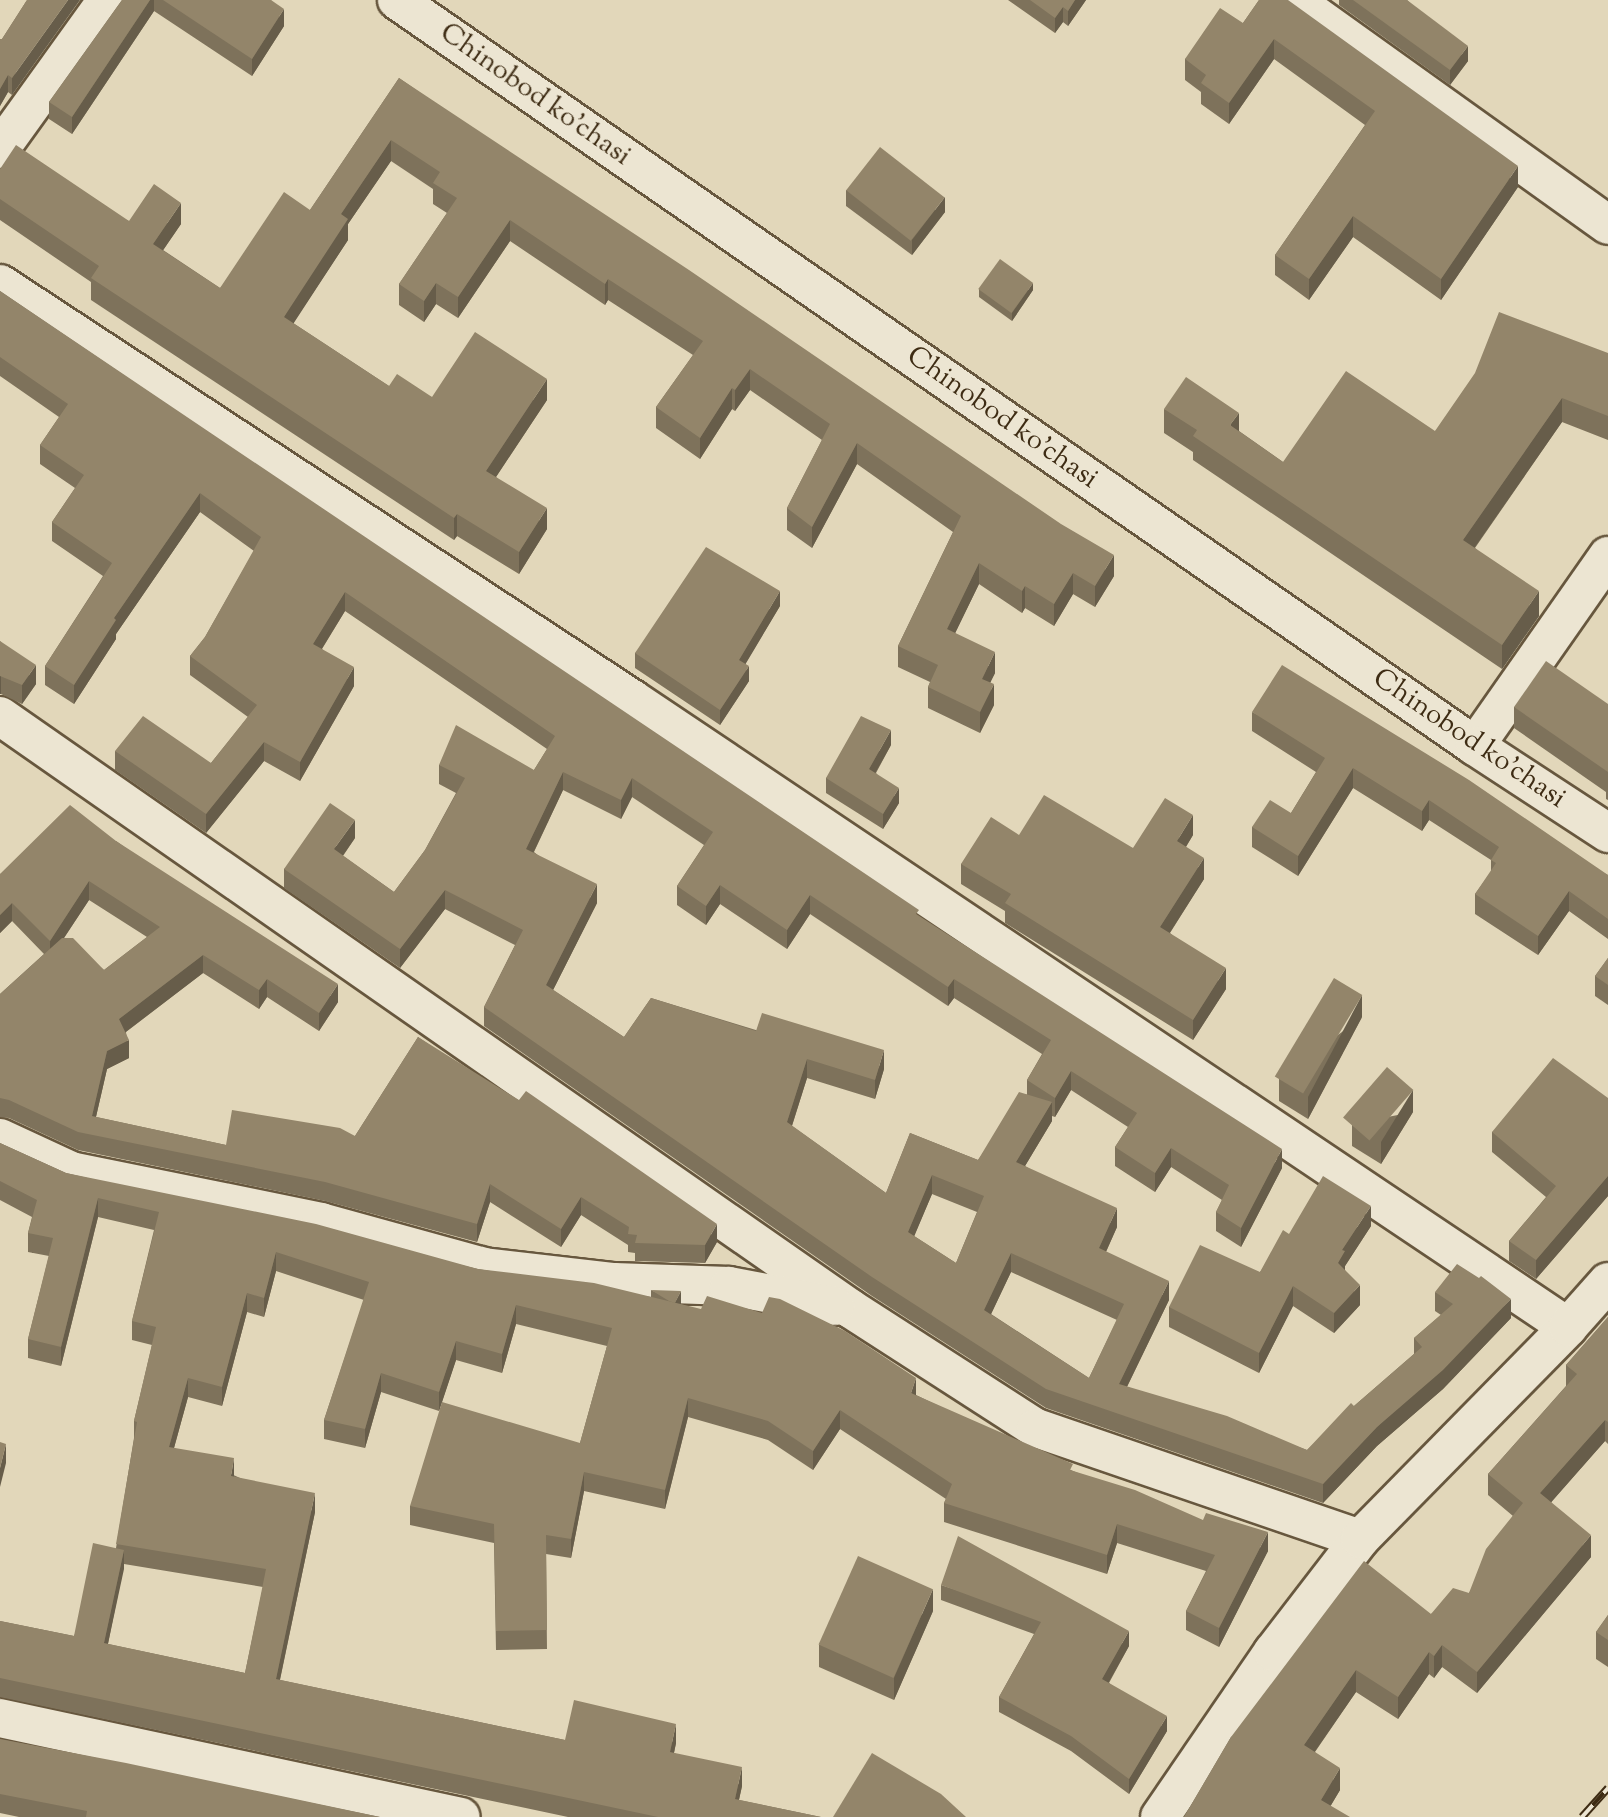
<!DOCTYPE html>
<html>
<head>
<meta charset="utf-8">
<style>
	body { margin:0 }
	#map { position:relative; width:1608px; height:1817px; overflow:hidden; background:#e2d7ba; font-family:"Sorts Mill Goudy",serif }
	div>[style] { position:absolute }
	.roads { filter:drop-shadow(2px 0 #67573e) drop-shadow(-2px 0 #67573e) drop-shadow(0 2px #67573e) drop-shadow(0 -2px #67573e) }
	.minor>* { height:38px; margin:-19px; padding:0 19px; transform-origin:19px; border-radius:19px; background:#ece5d2 }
	.tertiary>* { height:38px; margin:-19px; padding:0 19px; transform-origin:19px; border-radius:19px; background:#ece5d2 }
	.rail>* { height:8px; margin-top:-4px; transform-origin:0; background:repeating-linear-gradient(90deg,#ece5d2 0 16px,#3e2c14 0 32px); box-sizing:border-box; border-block:2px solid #3e2c14 }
	.wall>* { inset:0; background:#7e725b }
	.shaded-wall>* { inset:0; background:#675d4a; transform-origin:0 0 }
	.building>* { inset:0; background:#93856a; transform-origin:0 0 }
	span { translate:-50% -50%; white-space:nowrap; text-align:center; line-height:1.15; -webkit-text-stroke:5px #ece5d2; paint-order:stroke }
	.street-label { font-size:28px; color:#3e2c14 }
</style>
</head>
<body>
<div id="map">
	<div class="roads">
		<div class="minor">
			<i style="left:1294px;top:0;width:386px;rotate:35.6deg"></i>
			<i style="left:0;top:149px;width:183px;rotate:-54.3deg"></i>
			<i style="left:0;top:284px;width:756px;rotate:33.29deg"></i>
			<i style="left:632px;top:699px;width:1127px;rotate:33.86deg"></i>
			<i style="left:0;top:716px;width:1037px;rotate:34.87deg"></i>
			<i style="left:851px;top:1309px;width:220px;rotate:32.8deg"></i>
			<i style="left:1036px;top:1428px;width:342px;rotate:18.9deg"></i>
			<i style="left:1475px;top:746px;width:232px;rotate:-55deg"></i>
			<i style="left:0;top:1138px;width:78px;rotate:24.9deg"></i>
			<i style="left:71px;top:1171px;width:255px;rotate:11.5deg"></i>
			<i style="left:321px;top:1222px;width:169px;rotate:15.4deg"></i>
			<i style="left:484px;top:1267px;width:131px;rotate:6.6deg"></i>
			<i style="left:614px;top:1282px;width:115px;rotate:2deg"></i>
			<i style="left:729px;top:1286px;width:108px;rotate:10.7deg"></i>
			<i style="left:0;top:1718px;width:471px;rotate:12.1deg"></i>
			<i style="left:1160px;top:1817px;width:200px;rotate:-55.6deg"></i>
			<i style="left:1273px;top:1652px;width:143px;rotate:-52.4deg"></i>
			<i style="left:1360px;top:1539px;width:297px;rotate:-45.5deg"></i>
			<i style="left:1568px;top:1327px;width:60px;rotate:-48.4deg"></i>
		</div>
		<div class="tertiary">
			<i style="left:397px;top:0;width:1311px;rotate:34.68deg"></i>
			<i style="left:1475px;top:746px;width:159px;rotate:33.2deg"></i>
		</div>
	</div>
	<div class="rail">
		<i style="left:1582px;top:1817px;width:39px;rotate:-48deg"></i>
	</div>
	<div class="wall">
		<i style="clip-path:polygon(27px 0,12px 95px,8px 92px,0 106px,0 39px,2px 39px)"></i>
		<i style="clip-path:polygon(122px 0,271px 0,284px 26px,252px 76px,154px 11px,72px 134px,49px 119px,49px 102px)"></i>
		<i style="clip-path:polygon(1008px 0,1086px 0,1068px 26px,1063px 22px,1055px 33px)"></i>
		<i style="clip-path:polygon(1259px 0,1518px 187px,1441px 300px,1353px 237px,1309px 300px,1275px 275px,1275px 255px,1365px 125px,1274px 59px,1229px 124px,1201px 104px,1201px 92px,1185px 80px,1185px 59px,1243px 23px)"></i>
		<i style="clip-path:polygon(1339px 0,1407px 0,1468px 61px,1450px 85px,1339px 5px)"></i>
		<i style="clip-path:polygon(399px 78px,1114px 576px,1095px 607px,1073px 594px,1054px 626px,1025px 608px,1022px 613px,979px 584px,955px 633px,995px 673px,990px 682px,994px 705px,980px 733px,928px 708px,928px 687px,930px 682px,898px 667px,898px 646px,953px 532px,857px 464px,812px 548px,787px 530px,787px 508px,822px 440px,750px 390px,735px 411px,732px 409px,700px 459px,656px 428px,656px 407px,693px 355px,608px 300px,605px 305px,510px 241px,458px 318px,436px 304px,424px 322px,399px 305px,399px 284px,447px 213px,433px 204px,433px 189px,391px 161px,348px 224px,348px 240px,293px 323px,389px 386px,432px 397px,547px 400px,496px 477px,547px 529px,519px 574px,457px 536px,454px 540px,91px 300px,91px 282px,0 220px,0 169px,129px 221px,181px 224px,163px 250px,220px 288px,310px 210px)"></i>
		<i style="clip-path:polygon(846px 190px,945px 212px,912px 255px,846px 206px)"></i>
		<i style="clip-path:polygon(979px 289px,1033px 290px,1012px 321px,979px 297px)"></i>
		<i style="clip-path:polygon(evenodd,0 291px,919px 916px,1282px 1168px,1241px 1247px,1216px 1231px,1216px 1212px,1222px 1200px,1171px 1167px,1155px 1192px,1115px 1166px,1115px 1147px,1128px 1127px,1071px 1090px,1055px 1117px,1052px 1116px,1052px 1121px,1025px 1166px,1117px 1227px,1106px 1252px,1169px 1300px,1127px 1387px,1307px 1450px,1354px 1406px,1414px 1354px,1414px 1338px,1441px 1315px,1435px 1311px,1435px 1292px,1511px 1318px,1443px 1389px,1377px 1446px,1323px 1503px,1046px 1408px,872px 1296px,484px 1026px,484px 1007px,515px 945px,445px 909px,400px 968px,284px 888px,284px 869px,355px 838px,343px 856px,394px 892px,425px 850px,456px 793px,439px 784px,439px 765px,534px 770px,547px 749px,345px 611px,322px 649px,354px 686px,300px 781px,264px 761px,206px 833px,115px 770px,115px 751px,211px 763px,248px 717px,190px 675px,190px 656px,205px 637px,254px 551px,200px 512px,116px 634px,116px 639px,74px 704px,45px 685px,45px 666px,103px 576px,52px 541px,52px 522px,75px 488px,40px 464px,40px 445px,59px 417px,0 376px,0 291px,563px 790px,621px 819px,632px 797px,704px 845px,677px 886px,677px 905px,706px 925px,720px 904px,787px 949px,810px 914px,948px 1006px,954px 998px,1042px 1054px,1027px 1080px,1027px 1094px,978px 1160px,910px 1133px,886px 1193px,792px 1126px,807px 1078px,875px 1099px,884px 1069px,651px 998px,624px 1037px,553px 990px,597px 903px,534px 852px,563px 790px,0 291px,932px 1194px,977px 1212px,956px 1263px,914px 1236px,932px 1194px,0 291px,1011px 1272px,1117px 1320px,1089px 1378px,991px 1314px,1011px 1272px)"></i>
		<i style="clip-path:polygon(1608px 353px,1608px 440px,1562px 422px,1475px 548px,1539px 616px,1502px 669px,1193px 460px,1193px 452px,1164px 433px,1164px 409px,1239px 431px,1283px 462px,1435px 431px)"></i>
		<i style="clip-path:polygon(780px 606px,745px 664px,749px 681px,720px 725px,635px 668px,635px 653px)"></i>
		<i style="clip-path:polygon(0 641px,36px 684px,22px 704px,1px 694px)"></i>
		<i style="clip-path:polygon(1608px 704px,1608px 800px,1606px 799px,1606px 792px,1514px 728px,1514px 707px)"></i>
		<i style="clip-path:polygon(1252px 712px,1608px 875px,1608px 939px,1569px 911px,1538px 955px,1475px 914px,1475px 894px,1491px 872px,1491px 860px,1429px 820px,1422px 831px,1353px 788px,1298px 876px,1252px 847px,1252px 827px,1291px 813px,1316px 772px,1252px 731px)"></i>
		<i style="clip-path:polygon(891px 745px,876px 773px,899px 803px,883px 829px,826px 793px,826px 778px)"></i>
		<i style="clip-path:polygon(1019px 835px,1133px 848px,1193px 835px,1186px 847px,1204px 879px,1170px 933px,1226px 989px,1193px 1040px,1005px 923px,1005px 911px,961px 884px,961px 864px)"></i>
		<i style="clip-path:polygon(evenodd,116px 841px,338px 1002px,319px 1031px,267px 997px,259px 1009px,203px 973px,126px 1032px,129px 1058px,107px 1069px,96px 1117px,226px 1145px,355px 1136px,418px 1037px,717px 1242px,705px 1263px,635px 1261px,635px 1253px,628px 1252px,628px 1245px,581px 1215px,561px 1247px,490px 1202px,477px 1242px,325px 1201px,78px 1150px,9px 1118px,0 1117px,0 994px,44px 954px,12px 921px,0 933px,0 874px,116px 841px,89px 900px,147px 937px,104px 970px,64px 938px,89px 900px)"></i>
		<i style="clip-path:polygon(1608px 958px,1608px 1005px,1595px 996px,1595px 976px)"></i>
		<i style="clip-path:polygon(1362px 1017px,1308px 1119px,1279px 1101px,1279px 1079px)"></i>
		<i style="clip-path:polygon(1608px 1098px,1608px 1196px,1536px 1279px,1509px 1261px,1509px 1241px,1546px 1197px,1492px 1152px,1492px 1132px)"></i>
		<i style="clip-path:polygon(1413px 1112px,1381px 1164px,1352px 1146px,1352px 1124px)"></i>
		<i style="clip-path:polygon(evenodd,0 1143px,66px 1173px,478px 1269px,651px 1297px,651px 1290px,681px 1304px,916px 1395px,1073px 1471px,1268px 1551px,1219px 1647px,1186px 1630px,1186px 1611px,1206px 1571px,1117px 1543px,1107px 1574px,944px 1522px,944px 1503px,946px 1499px,840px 1429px,813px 1470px,768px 1440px,688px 1417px,665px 1509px,584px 1491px,571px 1558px,546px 1554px,547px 1649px,496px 1650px,494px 1543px,410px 1525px,410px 1506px,580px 1443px,607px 1346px,516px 1324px,502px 1373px,456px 1360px,439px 1411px,381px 1392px,365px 1448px,324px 1439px,324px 1420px,364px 1300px,276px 1271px,264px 1317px,247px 1312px,222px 1406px,188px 1397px,174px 1448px,315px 1512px,280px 1680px,565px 1740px,676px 1743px,674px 1753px,742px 1786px,739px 1800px,821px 1817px,568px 1817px,0 1697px,0 1621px,74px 1636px,116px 1548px,134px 1438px,134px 1421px,152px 1345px,132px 1340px,132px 1321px,154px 1230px,98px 1217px,61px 1366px,28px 1358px,28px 1339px,49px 1256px,28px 1252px,28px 1233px,32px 1217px,0 1200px,0 1143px,124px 1564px,263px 1587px,245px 1673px,108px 1644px,124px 1564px)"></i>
		<i style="clip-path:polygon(1371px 1226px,1345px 1266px,1345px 1270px,1360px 1305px,1334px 1333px,1293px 1306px,1259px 1373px,1169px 1327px,1169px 1307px,1260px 1272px,1289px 1234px)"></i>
		<i style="clip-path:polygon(1608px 1317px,1608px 1444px,1605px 1441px,1551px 1502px,1591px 1557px,1477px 1693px,1442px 1667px,1434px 1678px,1429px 1674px,1398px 1719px,1356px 1692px,1315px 1752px,1340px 1790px,1331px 1805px,1184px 1817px,1231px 1737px,1431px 1614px,1469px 1593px,1513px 1516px,1488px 1495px,1488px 1474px,1566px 1386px,1566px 1365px)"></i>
		<i style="clip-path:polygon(941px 1585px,1129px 1646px,1109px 1683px,1167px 1731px,1129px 1794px,1071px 1751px,999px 1712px,999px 1697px,1034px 1634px,941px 1600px)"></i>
		<i style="clip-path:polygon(933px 1611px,894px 1700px,819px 1667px,819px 1645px)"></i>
		<i style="clip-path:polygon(1608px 1615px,1608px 1667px,1596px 1659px,1596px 1632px)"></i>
		<i style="clip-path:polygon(0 1739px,380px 1817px,19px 1817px,0 1813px)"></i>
	</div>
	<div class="shaded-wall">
		<i style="clip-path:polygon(68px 0,80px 0,12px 95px,12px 78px)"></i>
		<i style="clip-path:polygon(150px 0,154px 0,154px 11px,72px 134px,72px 117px)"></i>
		<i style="clip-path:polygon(1075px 0,1086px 0,1068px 26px,1068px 11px)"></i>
		<i style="clip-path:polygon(1063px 7px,1063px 22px,1055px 33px,1055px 18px)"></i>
		<i style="clip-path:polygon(284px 9px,284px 26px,252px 76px,252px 59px)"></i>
		<i style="clip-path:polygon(1274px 39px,1274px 59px,1229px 124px,1229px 103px)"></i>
		<i style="clip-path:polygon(1468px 46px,1468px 61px,1450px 85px,1450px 70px)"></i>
		<i style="clip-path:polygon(8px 75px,8px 92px,0 106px,0 89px)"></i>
		<i style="clip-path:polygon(391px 140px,391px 161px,348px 224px,348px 240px,284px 338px,284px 317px,341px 214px)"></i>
		<i style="clip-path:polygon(1518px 166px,1518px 187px,1441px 300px,1441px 279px)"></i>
		<i style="clip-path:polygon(945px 197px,945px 212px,912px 255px,912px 240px)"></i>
		<i style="clip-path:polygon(181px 203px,181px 224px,153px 265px,153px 244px)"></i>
		<i style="clip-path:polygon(1353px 216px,1353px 237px,1309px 300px,1309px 279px)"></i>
		<i style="clip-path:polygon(510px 220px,510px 241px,458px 318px,458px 297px)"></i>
		<i style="clip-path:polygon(608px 279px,608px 300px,605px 305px,605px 284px)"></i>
		<i style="clip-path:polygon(436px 283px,436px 304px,424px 322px,424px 301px)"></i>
		<i style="clip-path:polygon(1033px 283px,1033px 290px,1012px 321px,1012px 313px)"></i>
		<i style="clip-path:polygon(750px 369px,750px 390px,735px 411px,735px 390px)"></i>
		<i style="clip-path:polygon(547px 379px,547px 400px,486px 492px,486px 471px)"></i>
		<i style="clip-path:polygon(732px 388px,732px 409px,700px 459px,700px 438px)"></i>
		<i style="clip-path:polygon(1562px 398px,1562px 422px,1463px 564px,1463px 540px)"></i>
		<i style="clip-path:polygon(1239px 413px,1239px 437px,1230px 425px)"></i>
		<i style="clip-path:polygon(857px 443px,857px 464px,812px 548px,812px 527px)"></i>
		<i style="clip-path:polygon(200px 493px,200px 512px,116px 634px,116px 639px,74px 704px,74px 685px,114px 618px)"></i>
		<i style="clip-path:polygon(547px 508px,547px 529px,519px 574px,519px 552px)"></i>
		<i style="clip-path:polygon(457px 514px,457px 536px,454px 540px,454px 518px)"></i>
		<i style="clip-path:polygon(1114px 555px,1114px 576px,1095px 607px,1095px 586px)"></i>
		<i style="clip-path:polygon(979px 563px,979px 584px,947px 650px,947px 629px)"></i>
		<i style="clip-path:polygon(1073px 573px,1073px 594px,1054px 626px,1054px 604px)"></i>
		<i style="clip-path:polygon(1025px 586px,1025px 608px,1022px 613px,1022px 591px)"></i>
		<i style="clip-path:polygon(780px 591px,780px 606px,739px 675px,739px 660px)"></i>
		<i style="clip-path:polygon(1539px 591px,1539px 616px,1502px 669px,1502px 645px)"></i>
		<i style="clip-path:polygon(345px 592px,345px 611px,313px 663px,313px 644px)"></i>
		<i style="clip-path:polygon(995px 652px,995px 673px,982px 700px,982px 679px)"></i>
		<i style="clip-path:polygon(36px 665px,36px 684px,22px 704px,22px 685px)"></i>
		<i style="clip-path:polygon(749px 666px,749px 681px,720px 725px,720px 710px)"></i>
		<i style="clip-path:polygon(354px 667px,354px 686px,300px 781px,300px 762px)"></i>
		<i style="left:1px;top:675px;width:19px;height:1px;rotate:90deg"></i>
		<i style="clip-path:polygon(994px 684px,994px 705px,980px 733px,980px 712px)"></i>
		<i style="clip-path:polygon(891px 730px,891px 745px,869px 784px,869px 769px)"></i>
		<i style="clip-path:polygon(264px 742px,264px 761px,206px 833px,206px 814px)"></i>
		<i style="clip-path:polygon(1353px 768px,1353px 788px,1298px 876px,1298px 856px)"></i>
		<i style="clip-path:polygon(563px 772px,563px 790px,526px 868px,526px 849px)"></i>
		<i style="clip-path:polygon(632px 778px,632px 797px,621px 819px,621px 800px)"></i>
		<i style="clip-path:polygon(899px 788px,899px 803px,883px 829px,883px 814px)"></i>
		<i style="clip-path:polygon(1429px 800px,1429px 820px,1422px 831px,1422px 811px)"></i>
		<i style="clip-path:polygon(1193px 815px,1193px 835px,1177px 861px,1177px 841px)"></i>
		<i style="clip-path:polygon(355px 820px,355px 838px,334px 868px,334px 849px)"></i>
		<i style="clip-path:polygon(1204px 858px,1204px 879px,1160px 948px,1160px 927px)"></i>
		<i style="clip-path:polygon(89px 881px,89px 900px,50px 959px,50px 941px)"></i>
		<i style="clip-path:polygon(597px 884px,597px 903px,546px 1004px,546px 985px)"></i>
		<i style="clip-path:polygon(720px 885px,720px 904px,706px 925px,706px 906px)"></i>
		<i style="clip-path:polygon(445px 890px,445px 909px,400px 968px,400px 949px)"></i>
		<i style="clip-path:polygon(1569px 891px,1569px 911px,1538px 955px,1538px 936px)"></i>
		<i style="clip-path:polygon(810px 895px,810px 914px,787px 949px,787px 930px)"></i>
		<i style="clip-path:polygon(12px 903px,12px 921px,0 933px,0 915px)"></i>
		<i style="clip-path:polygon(203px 955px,203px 973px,119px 1037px,119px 1019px)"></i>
		<i style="clip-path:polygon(1226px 968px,1226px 989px,1193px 1040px,1193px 1020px)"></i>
		<i style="clip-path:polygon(267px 979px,267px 997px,259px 1009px,259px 990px)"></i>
		<i style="clip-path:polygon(954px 979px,954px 998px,948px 1006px,948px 987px)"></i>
		<i style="clip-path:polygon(338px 984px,338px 1002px,319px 1031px,319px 1013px)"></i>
		<i style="clip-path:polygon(1362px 995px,1362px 1017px,1308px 1119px,1308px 1097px)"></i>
		<i style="clip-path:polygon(129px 1040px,129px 1058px,107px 1069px,92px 1134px,92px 1116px,107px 1051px)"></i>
		<i style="clip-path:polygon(884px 1050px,884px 1069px,875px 1099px,875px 1080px)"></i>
		<i style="clip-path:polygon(807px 1059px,807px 1078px,787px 1141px,787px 1122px)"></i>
		<i style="clip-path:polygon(1071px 1071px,1071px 1090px,1055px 1117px,1055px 1098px)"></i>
		<i style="clip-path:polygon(1413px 1090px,1413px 1112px,1381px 1164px,1381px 1142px)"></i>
		<i style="clip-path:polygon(1052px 1102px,1052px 1121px,1016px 1181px,1016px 1162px)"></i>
		<i style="clip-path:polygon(1171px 1148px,1171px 1167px,1155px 1192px,1155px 1173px)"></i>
		<i style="clip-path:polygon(1282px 1149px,1282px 1168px,1241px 1247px,1241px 1228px)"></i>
		<i style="clip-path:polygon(932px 1175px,932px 1194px,908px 1251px,908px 1232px)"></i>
		<i style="clip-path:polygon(1608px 1176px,1608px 1196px,1536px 1279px,1536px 1260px)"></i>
		<i style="clip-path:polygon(490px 1184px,490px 1202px,477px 1242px,477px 1224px)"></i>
		<i style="clip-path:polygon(581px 1197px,581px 1215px,561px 1247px,561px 1229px)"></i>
		<i style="clip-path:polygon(98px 1198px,98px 1217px,61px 1366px,61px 1347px)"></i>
		<i style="clip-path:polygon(1371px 1206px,1371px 1226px,1345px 1266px,1345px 1272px,1338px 1263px,1342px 1250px)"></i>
		<i style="clip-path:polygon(1117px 1208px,1117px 1227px,1099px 1267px,1099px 1248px)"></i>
		<i style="clip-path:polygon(717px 1224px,717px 1242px,705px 1263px,705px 1245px)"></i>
		<i style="clip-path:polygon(276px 1252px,276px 1271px,264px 1317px,264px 1298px)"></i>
		<i style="clip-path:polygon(1011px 1253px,1011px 1272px,984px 1329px,984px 1310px)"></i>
		<i style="clip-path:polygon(1169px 1281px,1169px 1300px,1119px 1403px,1119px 1384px)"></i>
		<i style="clip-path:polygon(1360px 1285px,1360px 1305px,1334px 1333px,1334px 1313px)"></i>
		<i style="clip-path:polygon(1293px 1286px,1293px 1306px,1259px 1373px,1259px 1353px)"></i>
		<i style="clip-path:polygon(681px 1291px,681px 1306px,674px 1304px)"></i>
		<i style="clip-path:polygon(247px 1293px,247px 1312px,222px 1406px,222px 1387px)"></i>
		<i style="clip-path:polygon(1511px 1299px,1511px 1318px,1443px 1389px,1377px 1446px,1323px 1503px,1323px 1484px,1377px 1427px)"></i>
		<i style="clip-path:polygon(516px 1305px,516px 1324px,502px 1373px,502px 1354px)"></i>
		<i style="clip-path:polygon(456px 1341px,456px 1360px,439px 1411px,439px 1392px)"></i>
		<i style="clip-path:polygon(381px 1373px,381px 1392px,365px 1448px,365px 1429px)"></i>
		<i style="clip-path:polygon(188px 1378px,188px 1397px,169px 1466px,169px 1447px)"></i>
		<i style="clip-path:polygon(916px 1378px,916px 1397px,911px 1393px)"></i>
		<i style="clip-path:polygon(688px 1398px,688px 1417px,665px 1509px,665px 1490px)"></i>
		<i style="clip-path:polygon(840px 1410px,840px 1429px,813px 1470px,813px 1451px)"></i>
		<i style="clip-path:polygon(1605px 1420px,1605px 1441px,1540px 1515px,1540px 1493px)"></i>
		<i style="clip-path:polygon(6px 1444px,6px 1463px,0 1487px,0 1468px)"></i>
		<i style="clip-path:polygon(234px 1458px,234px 1477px,231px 1476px)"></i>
		<i style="clip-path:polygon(584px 1472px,584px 1491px,571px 1558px,571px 1539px)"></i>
		<i style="clip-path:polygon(315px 1493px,315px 1512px,276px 1698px,276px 1679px)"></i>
		<i style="clip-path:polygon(1117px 1524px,1117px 1543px,1107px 1574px,1107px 1555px)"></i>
		<i style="clip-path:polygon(1268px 1532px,1268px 1551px,1219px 1647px,1219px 1628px)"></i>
		<i style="clip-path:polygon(1591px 1535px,1591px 1557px,1477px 1693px,1477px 1672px)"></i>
		<i style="clip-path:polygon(124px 1550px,124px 1569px,104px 1662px,104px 1643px)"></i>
		<i style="clip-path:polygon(933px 1589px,933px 1611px,894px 1700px,894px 1678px)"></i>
		<i style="clip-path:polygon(1129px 1631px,1129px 1646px,1102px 1694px,1102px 1679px)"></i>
		<i style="clip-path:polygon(1442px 1645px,1442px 1667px,1434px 1678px,1434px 1656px)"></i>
		<i style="clip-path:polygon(1429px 1652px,1429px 1674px,1398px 1719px,1398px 1697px)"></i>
		<i style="clip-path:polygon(1356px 1670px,1356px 1692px,1304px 1767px,1304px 1745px)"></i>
		<i style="clip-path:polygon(1167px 1716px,1167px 1731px,1129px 1794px,1129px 1779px)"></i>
		<i style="clip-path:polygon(676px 1724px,676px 1743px,670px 1771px,670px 1752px)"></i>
		<i style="clip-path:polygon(742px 1767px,742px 1786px,735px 1817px,735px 1799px)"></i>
		<i style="clip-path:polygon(1340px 1768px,1340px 1790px,1324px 1817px,1321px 1800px)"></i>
	</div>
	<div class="building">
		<i style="clip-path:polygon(27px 0,68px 0,12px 78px,8px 75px,0 89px,0 39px,2px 39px)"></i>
		<i style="clip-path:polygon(122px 0,150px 0,72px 117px,49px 102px)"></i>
		<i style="clip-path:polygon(163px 0,271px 0,284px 9px,252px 59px)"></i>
		<i style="clip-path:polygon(1030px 0,1075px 0,1068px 11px,1063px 7px,1055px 18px)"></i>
		<i style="clip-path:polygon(1259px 0,1288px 0,1518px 166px,1441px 279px,1353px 216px,1309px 279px,1275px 255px,1375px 111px,1274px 39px,1229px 103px,1201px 83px,1206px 75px,1185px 59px,1220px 8px,1243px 23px)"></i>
		<i style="clip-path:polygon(1353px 0,1407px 0,1468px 46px,1450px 70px)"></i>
		<i style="clip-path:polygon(399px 78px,689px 270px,1061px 524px,1114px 555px,1095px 586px,1073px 573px,1054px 604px,1025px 586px,1022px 591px,979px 563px,947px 629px,995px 652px,982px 679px,994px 684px,980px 712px,928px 687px,938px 665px,898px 646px,961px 516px,857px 443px,812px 527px,787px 508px,830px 424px,750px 369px,735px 390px,732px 388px,700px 438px,656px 407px,703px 341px,608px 279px,605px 284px,510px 220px,458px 297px,436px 283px,424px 301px,399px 284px,457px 198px,433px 183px,440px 172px,391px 140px,341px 214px,348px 219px,284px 317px,389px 386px,397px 374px,432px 397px,475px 332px,547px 379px,486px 471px,547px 508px,519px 552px,457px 514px,454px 518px,91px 278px,99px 266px,0 199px,0 169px,16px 145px,129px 221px,154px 184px,181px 203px,153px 244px,220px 288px,284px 192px,310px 210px)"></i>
		<i style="left:880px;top:147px;width:82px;height:55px;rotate:38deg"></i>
		<i style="left:1000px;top:259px;width:41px;height:37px;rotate:36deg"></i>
		<i style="clip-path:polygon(evenodd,0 291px,919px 910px,916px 914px,1282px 1149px,1241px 1228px,1216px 1212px,1229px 1185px,1171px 1148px,1155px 1173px,1115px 1147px,1137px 1113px,1071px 1071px,1055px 1098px,1027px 1080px,1051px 1040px,954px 979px,948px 987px,810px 895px,787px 930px,720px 885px,706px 906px,677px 886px,713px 832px,632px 778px,621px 800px,563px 772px,526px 849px,597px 884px,546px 985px,624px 1037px,651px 998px,756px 1031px,762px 1013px,884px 1050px,875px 1080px,807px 1059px,787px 1122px,886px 1193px,910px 1133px,978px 1160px,1019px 1092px,1052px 1102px,1016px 1162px,1117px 1208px,1099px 1248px,1169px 1281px,1119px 1384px,1227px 1416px,1307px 1450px,1351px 1403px,1354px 1406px,1422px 1347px,1414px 1338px,1453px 1304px,1435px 1292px,1457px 1264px,1479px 1278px,1481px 1276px,1511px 1299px,1443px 1370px,1377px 1427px,1323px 1484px,1046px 1389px,872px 1277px,484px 1007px,523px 930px,445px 890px,400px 949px,284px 869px,330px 803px,355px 820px,334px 849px,394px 892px,425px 850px,465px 778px,439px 765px,456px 725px,534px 770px,555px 736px,345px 592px,313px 644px,354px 667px,300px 762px,264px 742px,206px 814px,115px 751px,143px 716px,211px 763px,257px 705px,190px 656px,205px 637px,261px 537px,200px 493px,114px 618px,116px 620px,74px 685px,45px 666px,112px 563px,52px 522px,84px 475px,40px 445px,68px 404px,0 357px,0 291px,932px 1175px,984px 1196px,956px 1263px,908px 1232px,932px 1175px,0 291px,1011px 1253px,1124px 1304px,1089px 1378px,984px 1310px,1011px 1253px)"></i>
		<i style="clip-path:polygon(1499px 312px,1608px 353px,1608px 416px,1562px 398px,1463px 540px,1539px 591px,1502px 645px,1193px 436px,1197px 430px,1164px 409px,1186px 377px,1239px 413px,1230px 425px,1283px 462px,1346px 371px,1435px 431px,1475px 373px)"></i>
		<i style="clip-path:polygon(706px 547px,780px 591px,739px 660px,749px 666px,720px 710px,635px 653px)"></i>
		<i style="clip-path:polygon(0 641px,36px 665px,22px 685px,0 676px)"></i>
		<i style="clip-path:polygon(1546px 661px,1608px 704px,1608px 772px,1514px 707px)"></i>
		<i style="clip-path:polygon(1282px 665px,1469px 780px,1608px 875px,1608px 919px,1569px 891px,1538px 936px,1475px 894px,1496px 863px,1491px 860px,1499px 847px,1429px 800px,1422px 811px,1353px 768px,1298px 856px,1252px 827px,1270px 800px,1291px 813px,1325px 758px,1252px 712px)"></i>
		<i style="clip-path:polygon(861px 716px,891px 730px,869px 769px,899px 788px,883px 814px,826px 778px)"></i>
		<i style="clip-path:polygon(1044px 795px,1133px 848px,1165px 798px,1193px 815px,1177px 841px,1204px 858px,1160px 927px,1226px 968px,1193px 1020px,1005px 903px,1011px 894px,961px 864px,991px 817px,1019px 835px)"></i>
		<i style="clip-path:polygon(70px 805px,116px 841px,338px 984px,319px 1013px,267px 979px,259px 990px,203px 955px,119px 1019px,129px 1040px,107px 1051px,92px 1116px,226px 1145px,232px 1110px,340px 1128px,355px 1136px,418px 1037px,519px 1100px,526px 1091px,717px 1224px,705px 1245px,635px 1243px,637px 1235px,628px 1234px,629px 1227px,581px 1197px,561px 1229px,490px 1184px,477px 1224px,325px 1182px,78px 1132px,9px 1100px,0 1098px,0 994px,62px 938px,73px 938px,104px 970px,160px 927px,89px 881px,50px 941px,12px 903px,0 915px,0 874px)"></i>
		<i style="clip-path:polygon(1608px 958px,1608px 985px,1595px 976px)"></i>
		<i style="left:1334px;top:978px;width:33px;height:115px;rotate:31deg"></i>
		<i style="clip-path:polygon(1553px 1058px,1608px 1098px,1608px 1176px,1536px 1260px,1509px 1241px,1556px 1186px,1492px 1132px)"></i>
		<i style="left:1387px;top:1067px;width:35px;height:67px;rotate:41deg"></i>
		<i style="clip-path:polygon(0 1143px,66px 1173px,316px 1224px,478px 1269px,594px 1283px,701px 1309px,707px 1296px,762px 1313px,769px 1297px,780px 1299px,845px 1331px,916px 1378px,911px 1393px,1073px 1464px,1070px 1470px,1135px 1490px,1203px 1520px,1206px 1513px,1268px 1532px,1219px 1628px,1186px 1611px,1215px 1555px,1117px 1524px,1107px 1555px,944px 1503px,952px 1484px,840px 1410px,813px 1451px,768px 1421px,688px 1398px,665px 1490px,584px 1472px,571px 1539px,546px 1535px,547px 1630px,496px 1631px,494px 1524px,410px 1506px,442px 1402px,580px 1443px,612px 1328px,516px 1305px,502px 1354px,456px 1341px,439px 1392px,381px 1373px,365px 1429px,324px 1420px,369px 1282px,276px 1252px,264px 1298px,247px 1293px,222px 1387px,188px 1378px,169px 1447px,234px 1458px,231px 1476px,315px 1493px,276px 1679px,565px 1740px,574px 1700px,676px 1724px,670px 1752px,742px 1767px,735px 1799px,821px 1817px,658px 1817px,0 1678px,0 1621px,74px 1636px,93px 1543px,124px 1550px,104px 1643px,245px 1673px,266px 1569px,116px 1544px,137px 1422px,134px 1421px,156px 1327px,132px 1321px,159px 1212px,98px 1198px,61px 1347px,28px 1339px,53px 1238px,28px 1233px,37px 1200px,0 1181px)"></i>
		<i style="clip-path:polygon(1323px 1176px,1371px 1206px,1342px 1250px,1345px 1251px,1338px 1263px,1360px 1285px,1334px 1313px,1293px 1286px,1259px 1353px,1169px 1307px,1200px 1245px,1260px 1272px,1283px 1230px,1289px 1234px)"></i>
		<i style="clip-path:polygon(651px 1290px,681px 1291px,675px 1303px,669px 1301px)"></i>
		<i style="clip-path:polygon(1608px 1317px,1608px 1422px,1605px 1420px,1540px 1493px,1591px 1535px,1477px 1672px,1442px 1645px,1434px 1656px,1429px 1652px,1398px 1697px,1356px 1670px,1304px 1745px,1340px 1768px,1321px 1800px,1350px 1817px,1184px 1817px,1231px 1737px,1364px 1561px,1431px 1614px,1453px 1588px,1469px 1593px,1486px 1549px,1523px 1503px,1488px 1474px,1577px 1374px,1566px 1365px)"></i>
		<i style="clip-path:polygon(0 1442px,6px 1444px,0 1468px)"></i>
		<i style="clip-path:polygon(958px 1536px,1129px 1631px,1102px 1679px,1167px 1716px,1129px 1779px,1071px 1736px,999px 1697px,1041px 1622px,941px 1585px)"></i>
		<i style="left:858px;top:1556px;width:82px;height:97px;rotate:24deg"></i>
		<i style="clip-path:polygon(1608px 1615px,1608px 1640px,1596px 1632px)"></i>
		<i style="clip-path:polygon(0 1739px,126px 1763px,380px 1817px,86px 1817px,87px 1811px,0 1794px)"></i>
		<i style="clip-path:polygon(872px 1753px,941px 1794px,966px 1817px,833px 1817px)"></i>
	</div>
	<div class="street-label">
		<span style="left:535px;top:95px;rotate:35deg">Chinobod ko'chasi</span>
		<span style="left:1002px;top:418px;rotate:35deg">Chinobod ko'chasi</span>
		<span style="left:1469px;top:739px;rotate:34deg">Chinobod ko'chasi</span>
	</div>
</div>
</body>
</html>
